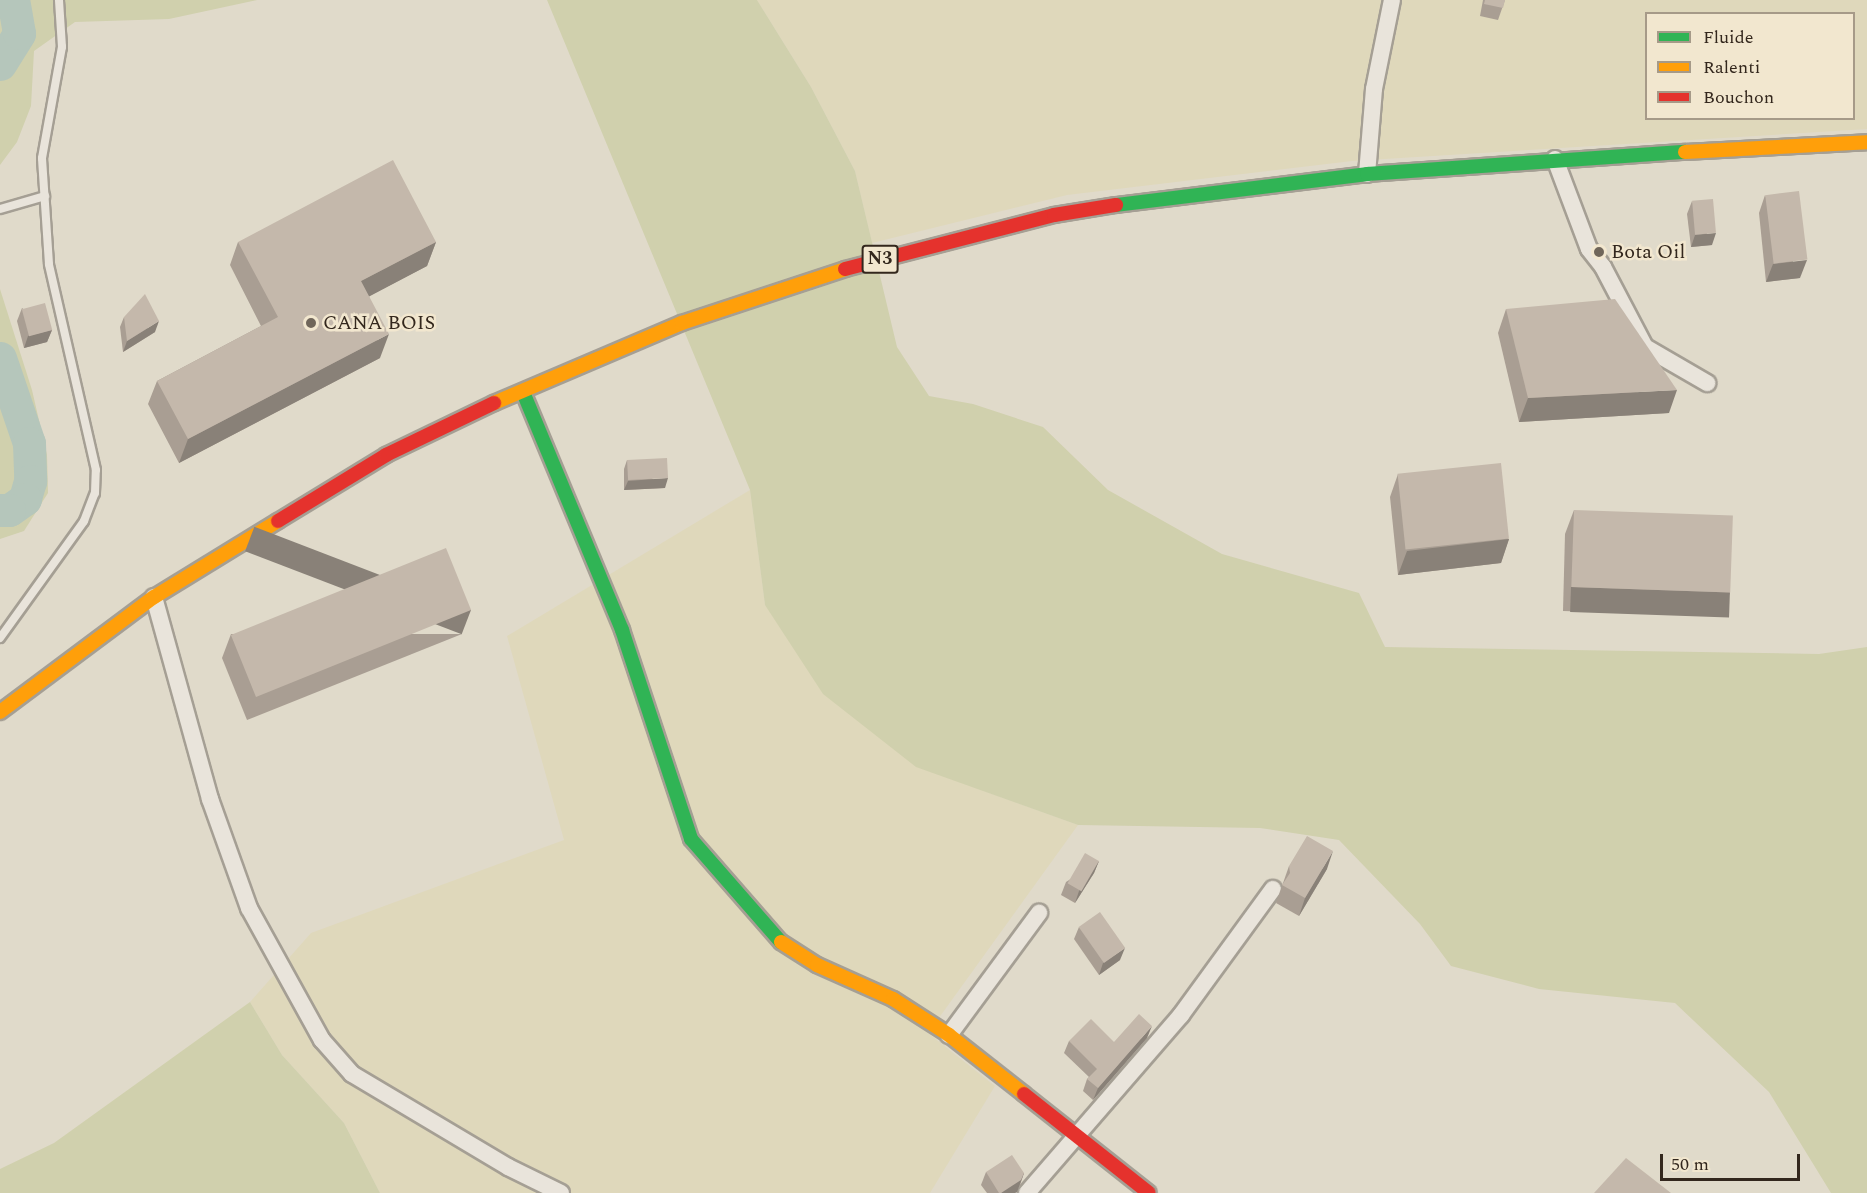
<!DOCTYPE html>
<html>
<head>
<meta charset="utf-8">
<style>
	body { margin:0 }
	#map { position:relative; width:1867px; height:1193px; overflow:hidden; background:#e0daca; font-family:Spectral,serif }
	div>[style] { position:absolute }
	.farmland>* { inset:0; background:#dfd8bb }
	.green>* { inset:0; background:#d0d0ad }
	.river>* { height:33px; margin:-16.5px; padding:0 16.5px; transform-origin:16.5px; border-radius:16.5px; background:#b5c6bb }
	.roads { filter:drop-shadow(2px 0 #a59f94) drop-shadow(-2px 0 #a59f94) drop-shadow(0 2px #a59f94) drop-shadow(0 -2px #a59f94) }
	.lane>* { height:8px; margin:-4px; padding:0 4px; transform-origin:4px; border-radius:4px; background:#e9e4db }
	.street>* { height:16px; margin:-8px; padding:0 8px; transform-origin:8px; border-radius:8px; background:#e9e4db }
	.fast>* { height:14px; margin:-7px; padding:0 7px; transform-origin:7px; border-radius:7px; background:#30b455 }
	.slow>* { height:14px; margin:-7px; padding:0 7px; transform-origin:7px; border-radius:7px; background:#ff9f0a }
	.jam>* { height:14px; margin:-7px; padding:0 7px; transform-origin:7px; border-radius:7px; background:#e5322d }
	.wall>* { inset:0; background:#a99e93 }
	.shaded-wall>* { inset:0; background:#898178; transform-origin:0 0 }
	.building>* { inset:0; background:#c4b8ab; transform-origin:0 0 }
	.dots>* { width:16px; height:16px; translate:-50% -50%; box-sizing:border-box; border:3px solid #f2e7cf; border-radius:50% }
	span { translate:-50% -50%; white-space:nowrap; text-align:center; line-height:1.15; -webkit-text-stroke:5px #f2e7cf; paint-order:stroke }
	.shield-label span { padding:2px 4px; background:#f2e7cf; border:2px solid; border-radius:4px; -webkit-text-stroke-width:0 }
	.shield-label { font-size:18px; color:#33271d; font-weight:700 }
	.poi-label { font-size:20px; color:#33271d }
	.left { translate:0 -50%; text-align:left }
	.legend { position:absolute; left:1645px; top:12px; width:210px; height:108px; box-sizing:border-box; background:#f2e7cf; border:2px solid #a69a88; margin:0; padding:8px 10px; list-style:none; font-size:18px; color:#33271d }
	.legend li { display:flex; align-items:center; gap:12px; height:30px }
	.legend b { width:30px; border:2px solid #a69a88 }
	.scale { position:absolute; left:1660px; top:1154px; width:140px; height:27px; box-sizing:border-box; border:3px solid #33271d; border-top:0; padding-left:8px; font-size:18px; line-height:21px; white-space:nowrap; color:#33271d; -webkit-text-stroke:4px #f2e7cf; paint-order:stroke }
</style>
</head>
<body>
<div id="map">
	<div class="farmland">
		<i style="clip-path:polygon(evenodd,757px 0,1867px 0,1867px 129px,1352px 161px,1067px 195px,872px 243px,855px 171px,811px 87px,757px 0,1646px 14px,1854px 14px,1854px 118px,1646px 118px,1646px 14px)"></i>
		<i style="clip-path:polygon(750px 490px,765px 605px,984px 791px,1078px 825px,928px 1033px,995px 1086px,930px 1193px,380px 1193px,344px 1123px,282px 1055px,250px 1002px,311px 933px,564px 840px,507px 636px)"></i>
	</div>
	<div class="green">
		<i style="clip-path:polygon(0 0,257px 0,169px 19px,75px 22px,34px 51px,31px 106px,17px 142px,0 165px)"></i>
		<i style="clip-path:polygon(547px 0,757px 0,811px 87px,855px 171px,897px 347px,929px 396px,973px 404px,1043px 427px,1108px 490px,1222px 554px,1359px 593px,1385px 647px,1819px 654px,1867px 647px,1867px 1193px,1831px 1193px,1769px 1092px,1675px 1003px,1539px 989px,1451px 966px,1420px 924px,1339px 840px,1260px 828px,1078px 825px,916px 767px,823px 694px,765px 605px,750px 490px)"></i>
		<i style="clip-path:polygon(0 289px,32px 390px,47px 455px,48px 493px,24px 531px,0 539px)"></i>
		<i style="clip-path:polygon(250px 1002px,282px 1055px,344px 1123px,380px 1193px,0 1193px,0 1169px,54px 1143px)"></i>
	</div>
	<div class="river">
		<i style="left:0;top:64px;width:36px;rotate:-58deg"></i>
		<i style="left:19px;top:33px;width:34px;rotate:-100deg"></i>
		<i style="left:0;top:358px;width:90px;rotate:71.2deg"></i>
		<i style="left:29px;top:443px;width:38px;rotate:88deg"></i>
		<i style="left:30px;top:481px;width:19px;rotate:106deg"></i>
		<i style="left:25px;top:499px;width:19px;rotate:145deg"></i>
		<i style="left:9px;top:510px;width:9px;rotate:180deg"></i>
	</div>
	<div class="roads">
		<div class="lane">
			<i style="left:0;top:209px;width:47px;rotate:-16.1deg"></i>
			<i style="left:0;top:638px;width:144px;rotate:-54.3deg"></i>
			<i style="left:84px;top:521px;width:30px;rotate:-69deg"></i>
			<i style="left:95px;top:493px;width:23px;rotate:-88deg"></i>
			<i style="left:96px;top:470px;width:211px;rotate:-102.9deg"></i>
			<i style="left:49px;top:264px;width:106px;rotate:-93.8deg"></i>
			<i style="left:42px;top:158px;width:113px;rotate:-79.8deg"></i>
			<i style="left:62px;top:47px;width:47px;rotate:-93.7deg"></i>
		</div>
		<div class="street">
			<i style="left:1555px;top:159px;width:96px;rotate:69.3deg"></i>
			<i style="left:1589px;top:249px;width:23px;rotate:52deg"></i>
			<i style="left:1603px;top:267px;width:90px;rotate:62.3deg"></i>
			<i style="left:1645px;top:347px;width:72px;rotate:30.1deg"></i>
			<i style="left:1367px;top:174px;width:85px;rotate:-85.3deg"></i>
			<i style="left:1374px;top:89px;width:91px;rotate:-78.6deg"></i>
			<i style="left:154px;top:597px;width:210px;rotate:74.5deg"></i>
			<i style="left:210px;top:799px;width:116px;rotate:70.3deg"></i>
			<i style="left:249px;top:908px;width:151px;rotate:61.1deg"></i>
			<i style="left:322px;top:1040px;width:45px;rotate:48.6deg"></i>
			<i style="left:352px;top:1074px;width:182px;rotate:30.8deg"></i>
			<i style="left:508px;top:1167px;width:59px;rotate:26.1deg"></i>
			<i style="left:949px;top:1035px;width:152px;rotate:-53.6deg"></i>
			<i style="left:1027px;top:1193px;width:235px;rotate:-49.1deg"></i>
			<i style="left:1181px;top:1015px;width:156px;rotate:-53.9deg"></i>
		</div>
		<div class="fast">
			<i style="left:1116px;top:205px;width:253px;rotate:-7deg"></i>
			<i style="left:1367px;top:174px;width:319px;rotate:-4deg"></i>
			<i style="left:523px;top:392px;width:258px;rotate:67.4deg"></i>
			<i style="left:622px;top:630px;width:220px;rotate:71.7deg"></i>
			<i style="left:691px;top:839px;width:137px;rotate:48.9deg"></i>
		</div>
		<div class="slow">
			<i style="left:1685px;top:152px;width:182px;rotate:-3.1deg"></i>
			<i style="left:494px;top:403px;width:204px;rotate:-23.1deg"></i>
			<i style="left:682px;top:323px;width:172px;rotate:-18.3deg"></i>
			<i style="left:0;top:712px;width:192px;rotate:-36.8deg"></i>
			<i style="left:154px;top:597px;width:145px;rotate:-31.5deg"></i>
			<i style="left:781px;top:942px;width:43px;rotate:32.6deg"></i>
			<i style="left:817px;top:965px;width:83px;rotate:24.1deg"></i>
			<i style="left:893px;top:999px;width:67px;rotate:32.7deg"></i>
			<i style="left:949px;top:1035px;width:95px;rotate:38.2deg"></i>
		</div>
		<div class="jam">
			<i style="left:845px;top:269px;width:216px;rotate:-14.5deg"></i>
			<i style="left:1054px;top:215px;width:63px;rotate:-9.2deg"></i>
			<i style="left:278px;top:521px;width:127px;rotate:-31.4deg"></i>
			<i style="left:386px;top:455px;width:120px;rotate:-25.7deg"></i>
			<i style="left:1024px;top:1094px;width:159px;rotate:38.4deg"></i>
		</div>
	</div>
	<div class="wall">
		<i style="clip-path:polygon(1483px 0,1505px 0,1498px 20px,1480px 16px)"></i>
		<i style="clip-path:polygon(1765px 195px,1800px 278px,1766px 282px,1759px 213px)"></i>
		<i style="clip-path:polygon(1692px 201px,1712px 245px,1691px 247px,1687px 214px)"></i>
		<i style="clip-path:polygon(238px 242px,436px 242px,427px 266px,369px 296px,380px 358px,179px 463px,148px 404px,157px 381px,261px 326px,230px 265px)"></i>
		<i style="clip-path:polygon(22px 308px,52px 330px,47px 342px,24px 348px,17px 321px)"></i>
		<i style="clip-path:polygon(1506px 309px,1669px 413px,1519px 422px,1498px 333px)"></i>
		<i style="clip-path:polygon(124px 317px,155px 332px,123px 352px,120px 327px)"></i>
		<i style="clip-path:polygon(627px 460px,665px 488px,624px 490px,624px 469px)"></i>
		<i style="clip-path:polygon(1398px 474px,1509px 539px,1501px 563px,1398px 575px,1390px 497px)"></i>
		<i style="clip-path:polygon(1574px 510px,1730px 592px,1722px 616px,1563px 611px,1565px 534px)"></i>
		<i style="clip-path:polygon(231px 634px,462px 634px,247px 720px,222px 658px)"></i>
		<i style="clip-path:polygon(1099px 861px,1094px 873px,1075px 903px,1061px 895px,1066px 882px)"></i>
		<i style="clip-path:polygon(1289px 866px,1327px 869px,1299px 916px,1276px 903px)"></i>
		<i style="clip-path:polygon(1079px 927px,1120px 960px,1099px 975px,1074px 939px)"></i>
		<i style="clip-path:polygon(1147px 1038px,1093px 1100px,1083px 1091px,1087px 1079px,1089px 1077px,1064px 1053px,1069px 1041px,1114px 1042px)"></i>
		<i style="clip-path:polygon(986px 1172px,1024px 1173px,1020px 1185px,1015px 1193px,987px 1193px,981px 1185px)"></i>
	</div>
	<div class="shaded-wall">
		<i style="clip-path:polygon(1716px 233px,1712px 245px,1691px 247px,1695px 235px)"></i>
		<i style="clip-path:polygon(436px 242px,427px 266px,353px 305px,361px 281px)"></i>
		<i style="clip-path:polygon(1807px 260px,1800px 278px,1766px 282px,1773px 264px)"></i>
		<i style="clip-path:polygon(159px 321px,155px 332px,123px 352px,127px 341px)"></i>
		<i style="clip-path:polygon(52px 330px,47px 342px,24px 348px,28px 336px)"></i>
		<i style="clip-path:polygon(389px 334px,380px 358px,179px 463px,188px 439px)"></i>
		<i style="clip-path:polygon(1677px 390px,1669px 413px,1519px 422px,1528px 398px)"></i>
		<i style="clip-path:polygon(668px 478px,665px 488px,624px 490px,628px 481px)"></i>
		<i style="clip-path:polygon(1509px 539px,1501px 563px,1398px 575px,1407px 551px)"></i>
		<i style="left:1571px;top:587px;width:159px;height:25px;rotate:2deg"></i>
		<i style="left:471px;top:610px;width:26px;height:232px;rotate:111deg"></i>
		<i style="clip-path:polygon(1333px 851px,1327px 869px,1299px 916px,1305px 898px)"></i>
		<i style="clip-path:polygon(1099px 861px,1094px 873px,1075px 903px,1079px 891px)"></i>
		<i style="clip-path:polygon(1125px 948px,1120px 960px,1099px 975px,1103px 963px)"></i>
		<i style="clip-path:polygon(1152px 1026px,1147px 1038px,1093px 1100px,1098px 1088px)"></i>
		<i style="clip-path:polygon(1024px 1173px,1017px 1192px,1015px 1193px,1001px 1193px)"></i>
	</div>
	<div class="building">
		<i style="clip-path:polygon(1485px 0,1505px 0,1503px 8px,1484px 4px)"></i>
		<i style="clip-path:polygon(393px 160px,436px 242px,361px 281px,389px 334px,188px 439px,157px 381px,278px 317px,238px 242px)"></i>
		<i style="left:1799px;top:191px;width:69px;height:34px;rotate:83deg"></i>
		<i style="left:1713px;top:199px;width:34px;height:21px;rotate:85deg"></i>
		<i style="clip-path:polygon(145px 294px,159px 321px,127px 341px,124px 317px)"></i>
		<i style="clip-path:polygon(1615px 299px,1677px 390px,1528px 398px,1506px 309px)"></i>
		<i style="left:45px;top:303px;width:28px;height:24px;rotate:75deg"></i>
		<i style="left:667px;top:458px;width:20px;height:40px;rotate:87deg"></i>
		<i style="left:1501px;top:463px;width:76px;height:104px;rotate:84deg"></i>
		<i style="left:1574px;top:510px;width:159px;height:77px;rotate:2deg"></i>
		<i style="left:446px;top:548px;width:67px;height:232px;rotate:68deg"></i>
		<i style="clip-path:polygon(1307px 836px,1333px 851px,1305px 898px,1282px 885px,1290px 873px,1289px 866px)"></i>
		<i style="left:1085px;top:853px;width:16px;height:35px;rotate:30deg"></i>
		<i style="left:1100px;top:912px;width:44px;height:26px;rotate:55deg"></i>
		<i style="clip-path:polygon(1139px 1014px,1152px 1026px,1098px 1088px,1087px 1079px,1097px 1069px,1069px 1041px,1091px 1019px,1114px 1042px)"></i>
		<i style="clip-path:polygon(1012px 1155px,1024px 1173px,1021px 1180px,1001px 1193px,999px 1193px,986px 1172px)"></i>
		<i style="clip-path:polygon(1626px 1158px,1671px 1193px,1594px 1193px)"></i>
	</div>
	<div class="dots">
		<i style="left:1599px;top:252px;background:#70665a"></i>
		<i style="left:311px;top:323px;background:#70665a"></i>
	</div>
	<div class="shield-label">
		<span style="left:880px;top:259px">N3</span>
	</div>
	<div class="poi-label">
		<span class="left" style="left:1611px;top:252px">Bota Oil</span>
		<span class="left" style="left:323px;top:323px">CANA BOIS</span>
	</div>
	<ul class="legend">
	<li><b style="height:8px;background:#30b455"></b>Fluide</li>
	<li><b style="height:8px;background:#ff9f0a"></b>Ralenti</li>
	<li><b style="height:8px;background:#e5322d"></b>Bouchon</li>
	</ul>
	<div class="scale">50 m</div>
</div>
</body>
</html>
